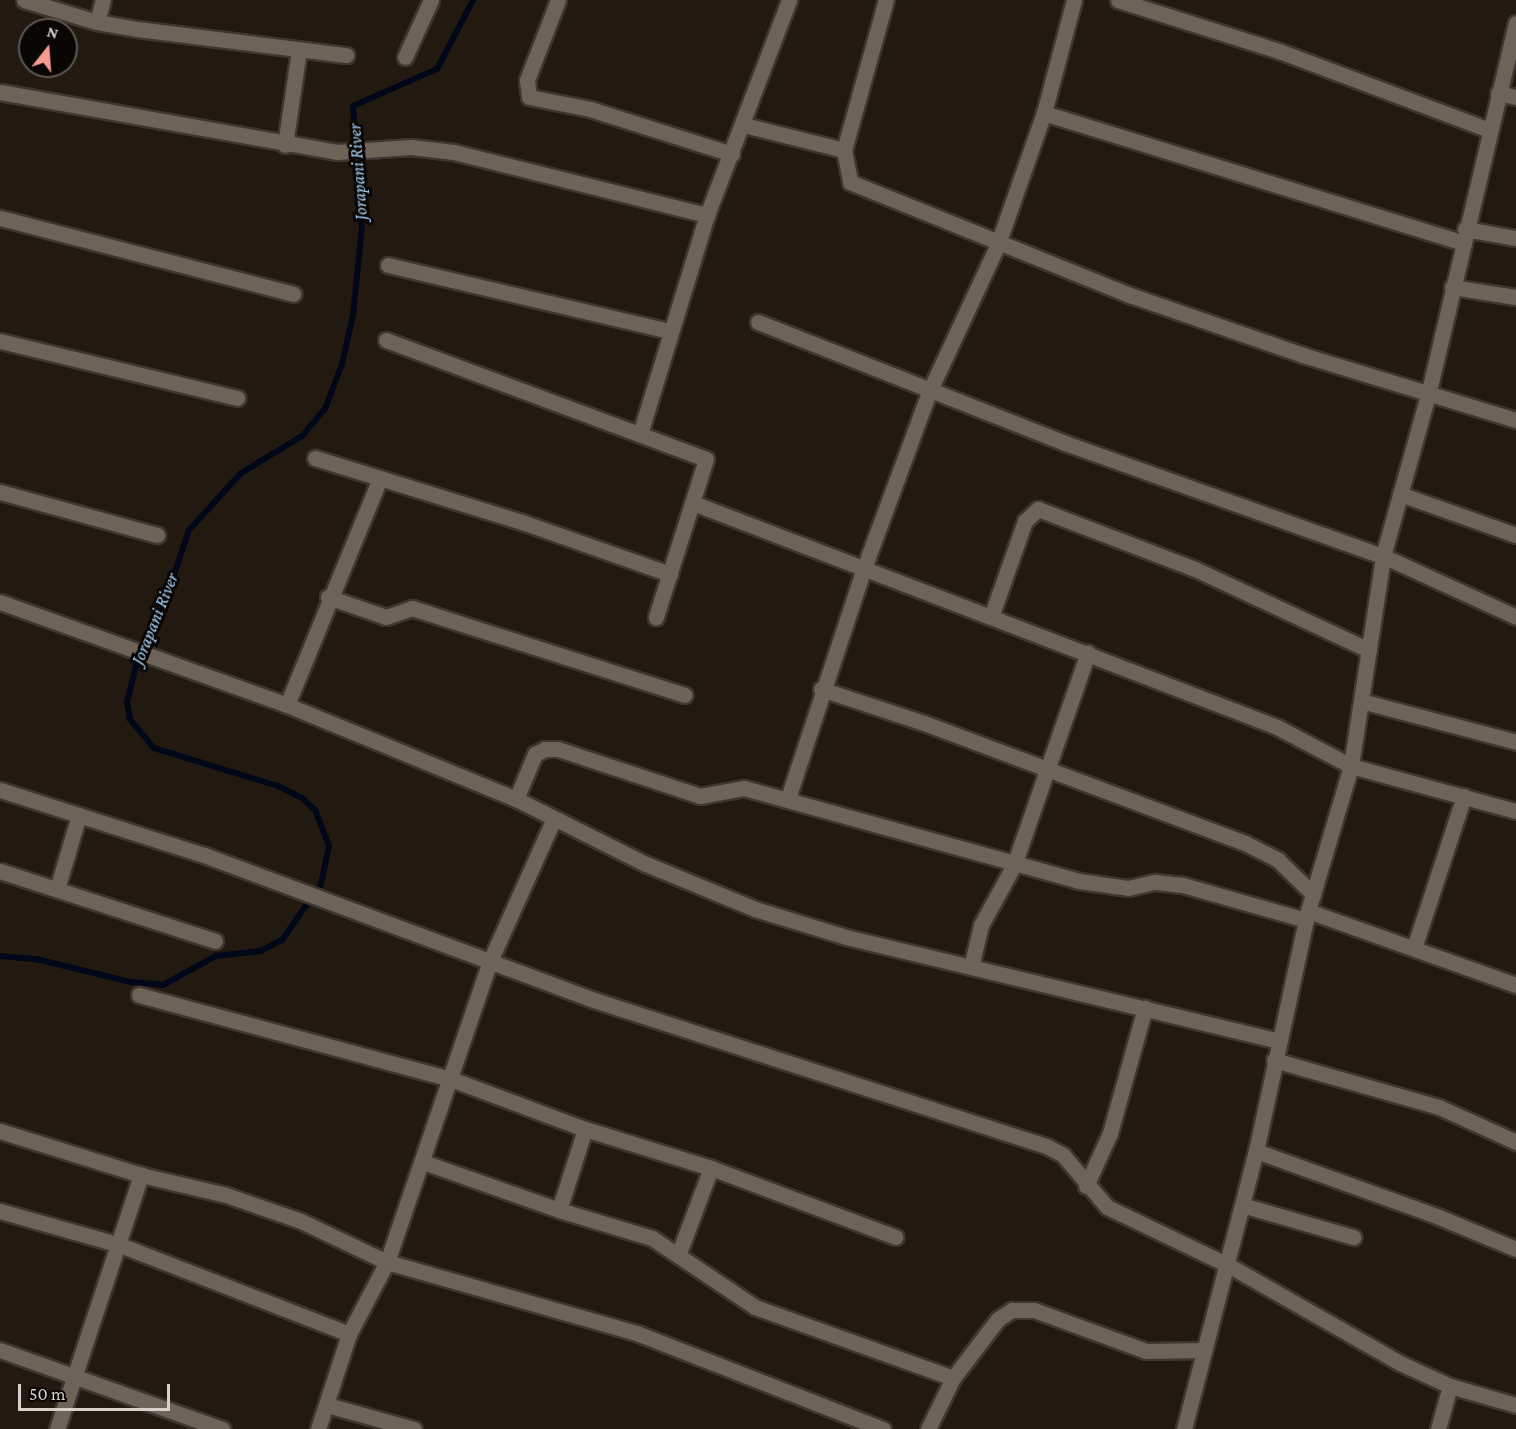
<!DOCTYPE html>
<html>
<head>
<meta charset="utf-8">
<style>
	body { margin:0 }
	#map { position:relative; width:1516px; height:1429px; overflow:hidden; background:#221a11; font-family:"Crimson Pro",serif }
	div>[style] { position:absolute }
	.stream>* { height:6px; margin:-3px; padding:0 3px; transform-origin:3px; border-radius:3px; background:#000718 }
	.roads { filter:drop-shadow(2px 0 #3d3631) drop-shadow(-2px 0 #3d3631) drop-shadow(0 2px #3d3631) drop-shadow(0 -2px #3d3631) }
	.minor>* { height:15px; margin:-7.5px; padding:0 7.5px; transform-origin:7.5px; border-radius:7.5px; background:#6e6359 }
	span { translate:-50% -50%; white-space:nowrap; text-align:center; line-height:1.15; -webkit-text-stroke:6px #090603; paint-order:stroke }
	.water-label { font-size:18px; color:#a5d1f8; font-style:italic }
	.north { position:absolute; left:18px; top:18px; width:60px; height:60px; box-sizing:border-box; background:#090603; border:2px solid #5b5753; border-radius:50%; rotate:17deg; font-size:16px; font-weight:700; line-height:24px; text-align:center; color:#d7d1cb }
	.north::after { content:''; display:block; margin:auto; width:21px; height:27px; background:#f59c92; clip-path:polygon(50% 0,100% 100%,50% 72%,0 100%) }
	.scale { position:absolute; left:18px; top:1384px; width:152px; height:27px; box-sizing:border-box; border:3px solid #d7d1cb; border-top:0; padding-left:8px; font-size:18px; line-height:21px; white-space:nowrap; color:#d7d1cb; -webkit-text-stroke:4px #090603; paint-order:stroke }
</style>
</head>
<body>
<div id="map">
	<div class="stream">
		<i style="left:0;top:956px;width:36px;rotate:5deg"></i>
		<i style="left:36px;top:959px;width:98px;rotate:13.6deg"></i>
		<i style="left:131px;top:982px;width:32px;rotate:5deg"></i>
		<i style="left:163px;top:985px;width:60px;rotate:-28.7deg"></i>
		<i style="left:216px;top:956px;width:45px;rotate:-6.3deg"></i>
		<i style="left:261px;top:951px;width:24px;rotate:-28deg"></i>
		<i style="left:282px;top:940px;width:68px;rotate:-55.1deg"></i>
		<i style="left:321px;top:884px;width:39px;rotate:-78deg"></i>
		<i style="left:329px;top:846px;width:39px;rotate:-111deg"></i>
		<i style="left:315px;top:810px;width:18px;rotate:-137deg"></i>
		<i style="left:302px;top:798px;width:27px;rotate:-153deg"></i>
		<i style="left:278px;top:786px;width:130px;rotate:-163deg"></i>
		<i style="left:154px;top:748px;width:38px;rotate:-130deg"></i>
		<i style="left:130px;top:719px;width:17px;rotate:-100deg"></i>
		<i style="left:127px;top:702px;width:38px;rotate:-76deg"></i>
		<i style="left:136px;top:665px;width:51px;rotate:-62.9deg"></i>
		<i style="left:159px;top:620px;width:95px;rotate:-71.6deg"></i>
		<i style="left:189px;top:530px;width:77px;rotate:-47.6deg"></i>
		<i style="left:241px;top:473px;width:71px;rotate:-31.2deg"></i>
		<i style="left:302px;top:436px;width:35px;rotate:-50deg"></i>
		<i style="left:325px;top:409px;width:48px;rotate:-69.3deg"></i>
		<i style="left:342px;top:364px;width:50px;rotate:-77.3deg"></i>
		<i style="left:353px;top:315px;width:88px;rotate:-84.2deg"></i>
		<i style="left:362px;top:227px;width:121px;rotate:-94.3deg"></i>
		<i style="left:353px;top:106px;width:92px;rotate:-23.8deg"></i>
		<i style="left:437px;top:69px;width:78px;rotate:-62.4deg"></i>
	</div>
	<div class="roads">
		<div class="minor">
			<i style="left:24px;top:0;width:76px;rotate:16.8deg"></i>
			<i style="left:97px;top:22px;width:41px;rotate:9.9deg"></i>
			<i style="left:137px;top:29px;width:211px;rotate:7.1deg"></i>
			<i style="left:558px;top:0;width:86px;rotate:111.2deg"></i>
			<i style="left:527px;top:80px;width:17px;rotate:83deg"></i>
			<i style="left:529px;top:97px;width:62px;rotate:11.1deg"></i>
			<i style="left:590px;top:109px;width:149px;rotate:17.6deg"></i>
			<i style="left:1074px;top:0;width:117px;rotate:104.9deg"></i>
			<i style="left:1044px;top:113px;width:437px;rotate:17.2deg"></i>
			<i style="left:1118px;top:0;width:169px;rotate:17.6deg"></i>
			<i style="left:1279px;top:51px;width:224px;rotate:20.6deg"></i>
			<i style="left:97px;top:22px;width:23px;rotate:-75deg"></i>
			<i style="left:405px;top:57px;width:63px;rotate:-65.5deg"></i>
			<i style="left:0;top:92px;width:342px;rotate:10.1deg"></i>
			<i style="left:337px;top:152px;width:74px;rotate:-3.9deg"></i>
			<i style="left:411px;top:147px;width:43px;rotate:6.6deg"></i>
			<i style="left:454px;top:152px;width:261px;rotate:14deg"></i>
			<i style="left:1498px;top:93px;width:18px;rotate:13deg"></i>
			<i style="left:744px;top:125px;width:103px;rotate:14deg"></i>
			<i style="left:844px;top:150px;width:33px;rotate:79deg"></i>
			<i style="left:850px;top:182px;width:302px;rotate:22deg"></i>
			<i style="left:1130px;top:295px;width:183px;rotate:19.1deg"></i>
			<i style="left:1303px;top:355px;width:223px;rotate:17deg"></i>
			<i style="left:285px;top:145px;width:96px;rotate:-81.6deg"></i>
			<i style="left:844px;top:150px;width:156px;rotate:-74.4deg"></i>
			<i style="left:0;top:218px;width:303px;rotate:14.5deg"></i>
			<i style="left:1465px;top:229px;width:52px;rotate:10deg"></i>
			<i style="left:388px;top:265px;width:290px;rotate:13.2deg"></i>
			<i style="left:1452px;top:287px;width:65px;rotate:8.9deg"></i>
			<i style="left:758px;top:322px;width:330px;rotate:21.5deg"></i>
			<i style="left:1065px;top:443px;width:337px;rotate:19.6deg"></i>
			<i style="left:1383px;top:556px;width:146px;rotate:24.6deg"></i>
			<i style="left:386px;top:340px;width:341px;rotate:20.4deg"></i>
			<i style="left:706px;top:459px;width:166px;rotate:107.6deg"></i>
			<i style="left:0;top:341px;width:244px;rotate:13.5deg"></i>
			<i style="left:640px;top:434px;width:229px;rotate:-73deg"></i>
			<i style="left:707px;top:215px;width:230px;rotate:-69.1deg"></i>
			<i style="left:315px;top:458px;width:217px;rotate:17.2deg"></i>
			<i style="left:522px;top:522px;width:157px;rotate:19.4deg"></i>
			<i style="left:0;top:492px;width:163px;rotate:15.3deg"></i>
			<i style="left:1400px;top:494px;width:123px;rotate:19.5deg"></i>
			<i style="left:693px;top:503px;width:625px;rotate:20.98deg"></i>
			<i style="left:1277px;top:727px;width:84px;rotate:27.8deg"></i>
			<i style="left:1351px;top:766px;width:171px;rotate:15.3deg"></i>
			<i style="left:328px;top:597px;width:61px;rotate:19deg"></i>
			<i style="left:386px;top:617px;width:28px;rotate:-19deg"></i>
			<i style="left:412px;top:608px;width:286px;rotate:17.7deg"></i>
			<i style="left:0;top:602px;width:305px;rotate:19.7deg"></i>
			<i style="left:287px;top:705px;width:248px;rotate:22.3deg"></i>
			<i style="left:516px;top:799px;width:145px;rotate:26.6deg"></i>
			<i style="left:646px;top:864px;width:118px;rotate:22.4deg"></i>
			<i style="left:755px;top:909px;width:95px;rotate:17.1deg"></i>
			<i style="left:846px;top:937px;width:444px;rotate:13.5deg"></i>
			<i style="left:991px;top:617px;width:102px;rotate:-70.5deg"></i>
			<i style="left:1025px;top:521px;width:18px;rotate:-43deg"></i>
			<i style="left:1038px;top:509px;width:168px;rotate:20.9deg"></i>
			<i style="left:1195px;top:569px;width:192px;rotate:25deg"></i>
			<i style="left:821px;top:689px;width:108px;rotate:18.3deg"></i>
			<i style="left:924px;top:723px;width:343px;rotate:20.5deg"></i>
			<i style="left:1245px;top:843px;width:37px;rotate:27deg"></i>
			<i style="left:1278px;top:860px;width:49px;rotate:44.2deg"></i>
			<i style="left:1361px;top:701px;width:160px;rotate:14.8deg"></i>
			<i style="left:287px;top:705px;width:245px;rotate:-67.7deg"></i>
			<i style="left:0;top:790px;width:214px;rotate:17.7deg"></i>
			<i style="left:204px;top:855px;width:416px;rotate:20.4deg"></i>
			<i style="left:594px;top:1000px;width:477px;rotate:17.9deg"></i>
			<i style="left:1048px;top:1147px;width:17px;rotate:28deg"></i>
			<i style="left:1063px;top:1155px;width:68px;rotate:49.8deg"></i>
			<i style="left:1107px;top:1207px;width:134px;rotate:25.6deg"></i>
			<i style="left:1228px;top:1265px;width:198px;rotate:29.7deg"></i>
			<i style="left:1400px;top:1363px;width:55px;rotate:24.7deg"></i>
			<i style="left:1450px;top:1386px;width:69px;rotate:16.1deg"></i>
			<i style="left:788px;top:798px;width:242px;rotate:-71.7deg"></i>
			<i style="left:864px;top:568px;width:190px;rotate:-69.7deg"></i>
			<i style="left:930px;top:390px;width:161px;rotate:-65deg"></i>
			<i style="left:998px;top:244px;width:139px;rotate:-70.7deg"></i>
			<i style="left:516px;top:799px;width:49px;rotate:-67.1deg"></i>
			<i style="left:535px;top:754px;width:11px;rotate:-27deg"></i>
			<i style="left:545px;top:749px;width:13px"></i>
			<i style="left:558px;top:749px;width:150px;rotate:18.3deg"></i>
			<i style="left:700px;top:796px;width:45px;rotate:-10.3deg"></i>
			<i style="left:744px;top:788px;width:348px;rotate:15.5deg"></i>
			<i style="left:1079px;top:881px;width:49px;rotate:8.1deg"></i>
			<i style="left:1128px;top:888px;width:28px;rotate:-13deg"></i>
			<i style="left:1155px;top:882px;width:28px;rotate:6deg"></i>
			<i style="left:1183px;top:885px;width:128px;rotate:15.9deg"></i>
			<i style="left:0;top:871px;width:226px;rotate:18deg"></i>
			<i style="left:57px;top:889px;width:77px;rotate:-73.4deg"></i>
			<i style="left:1308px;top:911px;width:221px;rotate:19.6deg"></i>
			<i style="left:1414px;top:948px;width:160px;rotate:-71.8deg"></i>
			<i style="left:971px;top:967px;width:43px;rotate:-76.6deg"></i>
			<i style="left:981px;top:925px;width:68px;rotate:-61.2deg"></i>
			<i style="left:1014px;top:865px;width:225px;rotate:-70.8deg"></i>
			<i style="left:139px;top:995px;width:323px;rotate:15.1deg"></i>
			<i style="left:451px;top:1079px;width:143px;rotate:20.5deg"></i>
			<i style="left:585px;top:1129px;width:132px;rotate:17.2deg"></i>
			<i style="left:711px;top:1168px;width:197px;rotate:20.5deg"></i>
			<i style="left:1274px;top:1060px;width:172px;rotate:15.9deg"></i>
			<i style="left:1439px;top:1107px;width:85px;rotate:24.4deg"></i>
			<i style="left:585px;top:1129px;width:85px;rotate:107.8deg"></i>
			<i style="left:559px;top:1210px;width:97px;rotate:16.8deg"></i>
			<i style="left:652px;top:1238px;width:124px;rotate:33.8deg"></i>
			<i style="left:755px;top:1307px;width:210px;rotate:19.7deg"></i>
			<i style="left:0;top:1131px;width:148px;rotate:17.3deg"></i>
			<i style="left:141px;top:1175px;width:87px;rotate:13.2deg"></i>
			<i style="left:226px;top:1195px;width:79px;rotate:19.1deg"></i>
			<i style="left:301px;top:1221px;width:95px;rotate:25.5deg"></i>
			<i style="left:387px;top:1262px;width:262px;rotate:15.9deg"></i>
			<i style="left:639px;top:1334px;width:262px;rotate:21.3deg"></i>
			<i style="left:1256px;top:1151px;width:195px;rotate:19.8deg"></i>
			<i style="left:1439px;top:1217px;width:83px;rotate:22.6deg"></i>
			<i style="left:423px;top:1162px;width:144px;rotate:19.4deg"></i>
			<i style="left:1086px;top:1186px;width:58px;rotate:-65.6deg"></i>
			<i style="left:1110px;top:1133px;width:130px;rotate:-74.4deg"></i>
			<i style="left:1242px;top:1205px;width:116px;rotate:16.1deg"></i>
			<i style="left:0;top:1211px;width:125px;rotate:15.8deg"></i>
			<i style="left:120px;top:1245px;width:246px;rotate:21.2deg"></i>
			<i style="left:679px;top:1253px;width:91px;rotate:-69.4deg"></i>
			<i style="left:0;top:1350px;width:236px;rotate:19.6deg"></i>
			<i style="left:327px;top:1405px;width:90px;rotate:15.4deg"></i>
			<i style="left:57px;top:1429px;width:268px;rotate:-71.7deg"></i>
			<i style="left:318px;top:1429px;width:100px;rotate:-71.9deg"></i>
			<i style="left:349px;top:1334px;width:81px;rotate:-62.2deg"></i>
			<i style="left:387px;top:1262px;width:318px;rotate:-71.1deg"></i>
			<i style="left:490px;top:961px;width:154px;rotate:-65.8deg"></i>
			<i style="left:928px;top:1429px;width:57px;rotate:-63.9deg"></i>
			<i style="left:953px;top:1378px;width:74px;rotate:-52.7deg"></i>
			<i style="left:998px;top:1319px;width:17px;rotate:-33deg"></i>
			<i style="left:1012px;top:1310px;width:22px"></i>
			<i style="left:1034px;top:1310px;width:119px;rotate:20.1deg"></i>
			<i style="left:1146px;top:1351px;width:57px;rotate:-1deg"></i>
			<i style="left:1184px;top:1429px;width:287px;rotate:-75.5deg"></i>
			<i style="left:1256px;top:1151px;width:246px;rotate:-77.8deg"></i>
			<i style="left:1308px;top:911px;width:151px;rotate:-73.5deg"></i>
			<i style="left:1351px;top:766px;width:212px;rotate:-81.3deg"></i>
			<i style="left:1383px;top:556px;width:171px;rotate:-74.4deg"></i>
			<i style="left:1429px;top:391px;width:378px;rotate:-76.7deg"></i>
			<i style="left:1438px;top:1429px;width:45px;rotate:-74.4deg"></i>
		</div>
	</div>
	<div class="water-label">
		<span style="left:358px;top:172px;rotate:-94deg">Jorapani River</span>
		<span style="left:155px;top:619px;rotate:-68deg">Jorapani River</span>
	</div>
	<div class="north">N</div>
	<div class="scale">50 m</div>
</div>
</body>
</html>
